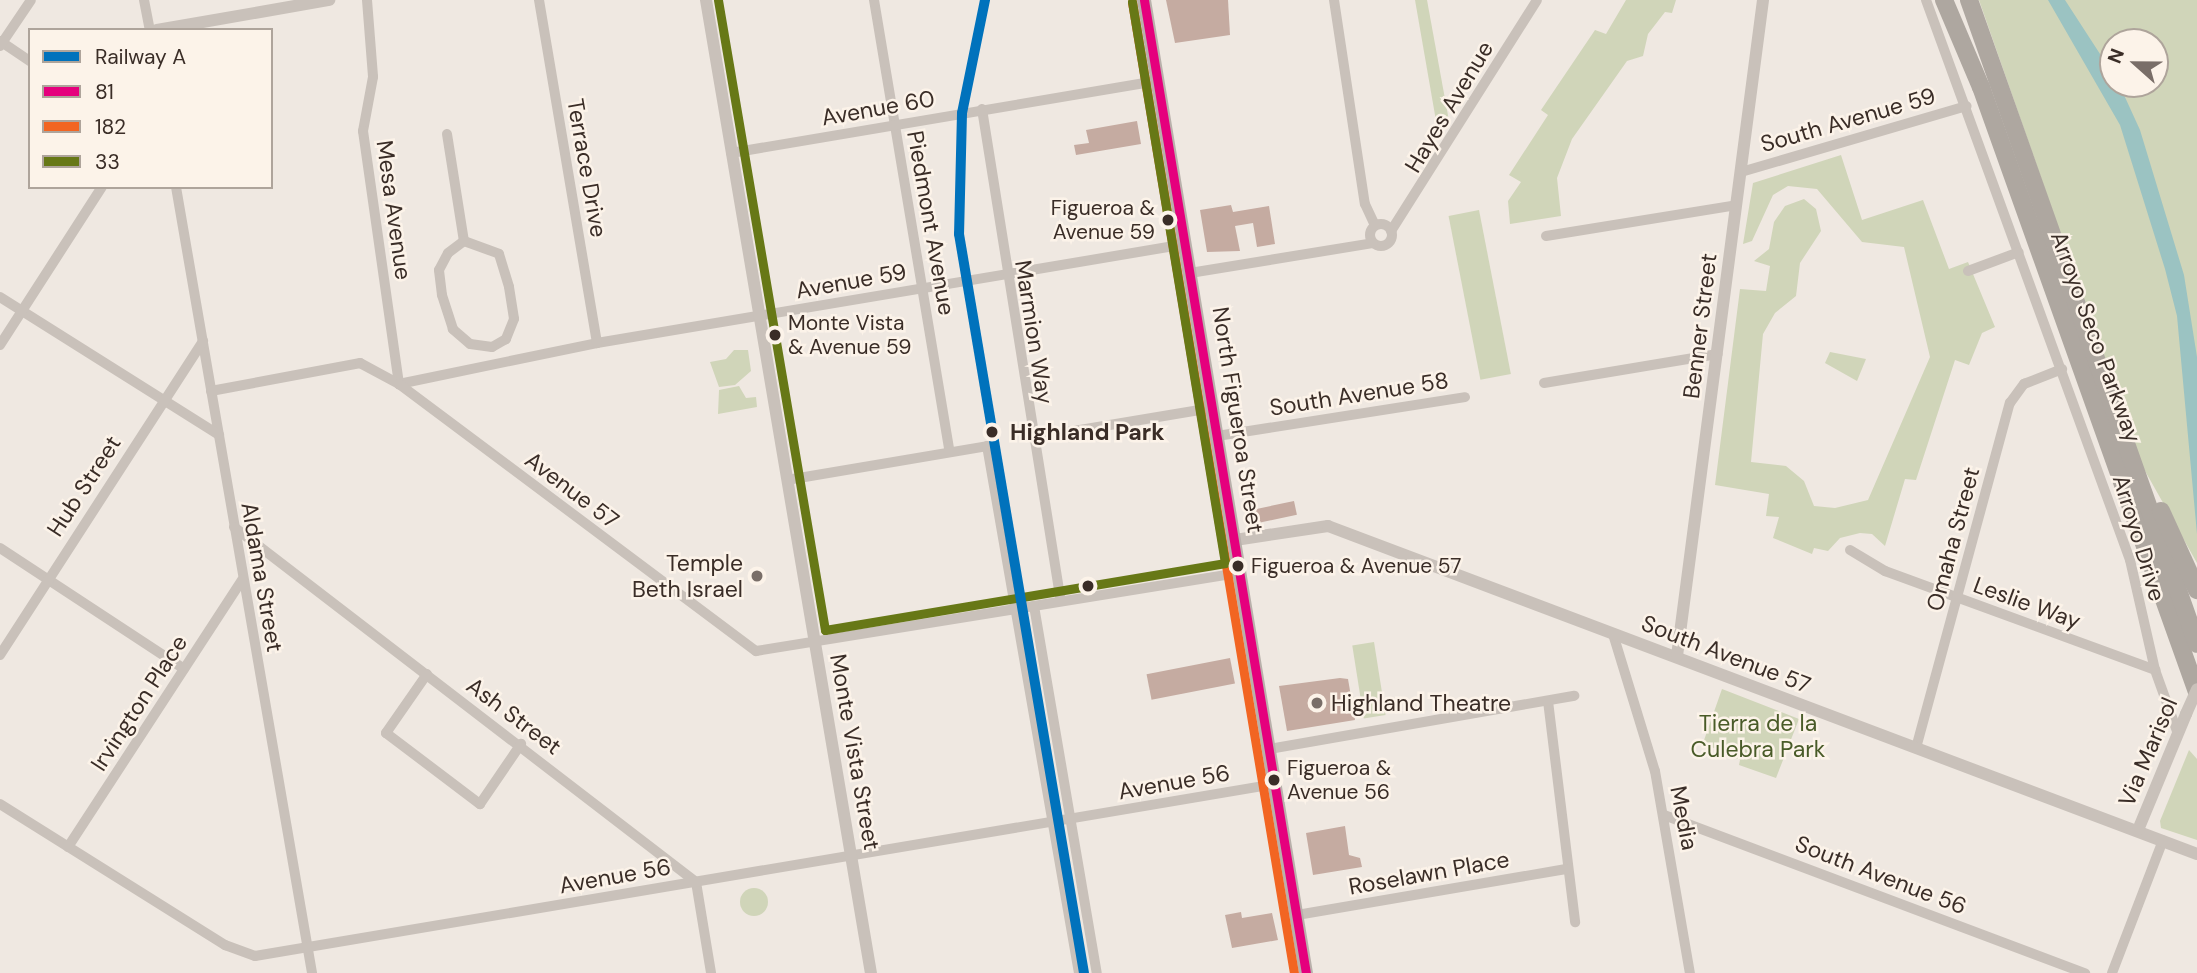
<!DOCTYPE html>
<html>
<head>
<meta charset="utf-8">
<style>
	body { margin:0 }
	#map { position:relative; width:2197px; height:973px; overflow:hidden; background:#efe8e1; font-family:"DM Sans",sans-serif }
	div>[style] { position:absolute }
	.green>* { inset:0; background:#d0d5b9; transform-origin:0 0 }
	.round { border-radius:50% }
	.water>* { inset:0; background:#9bc3c2 }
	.building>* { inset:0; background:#c5aba1; transform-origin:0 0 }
	.minor>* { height:10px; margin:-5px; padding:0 5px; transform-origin:5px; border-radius:5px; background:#c9c1ba }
	.minor>.ring { margin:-5px; padding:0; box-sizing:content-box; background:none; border:10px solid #c9c1ba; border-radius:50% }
	.tertiary>* { height:12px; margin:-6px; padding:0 6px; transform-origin:6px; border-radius:6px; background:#c9c1ba }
	.secondary>* { height:14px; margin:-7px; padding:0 7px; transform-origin:7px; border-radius:7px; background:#b9b1ab }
	.motorway>* { height:18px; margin:-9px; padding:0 9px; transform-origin:9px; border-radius:9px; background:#aea7a0 }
	.tertiary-bridge>* { height:12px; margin:-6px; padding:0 6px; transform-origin:6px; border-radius:6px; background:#c9c1ba }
	.bus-1>* { height:9px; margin:-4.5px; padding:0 4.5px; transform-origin:4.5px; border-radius:4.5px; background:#e5007d }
	.bus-2>* { height:9px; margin:-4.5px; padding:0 4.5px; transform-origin:4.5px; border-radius:4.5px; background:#f26522 }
	.bus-3>* { height:9px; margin:-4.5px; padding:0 4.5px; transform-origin:4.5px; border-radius:4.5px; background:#677816 }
	.rail-1>* { height:10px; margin:-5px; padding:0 5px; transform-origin:5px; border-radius:5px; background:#0072bc }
	.dots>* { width:19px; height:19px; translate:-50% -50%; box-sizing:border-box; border:4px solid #fcf3e9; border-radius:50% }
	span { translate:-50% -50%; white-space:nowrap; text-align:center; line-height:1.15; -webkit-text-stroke:5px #fcf3e9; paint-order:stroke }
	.bus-label { font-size:21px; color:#3a2d27 }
	.right { translate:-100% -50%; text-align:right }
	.left { translate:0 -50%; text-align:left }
	.street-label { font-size:23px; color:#3a2d27 }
	.stop-label { font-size:23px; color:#3a2d27; font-weight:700 }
	.poi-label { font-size:23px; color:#3a2d27 }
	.park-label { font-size:23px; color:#495b28 }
	.legend { position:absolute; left:28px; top:28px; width:245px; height:161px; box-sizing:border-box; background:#fcf3e9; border:2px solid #aea49b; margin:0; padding:9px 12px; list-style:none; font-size:21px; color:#3a2d27 }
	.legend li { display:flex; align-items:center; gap:14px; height:35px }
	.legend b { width:35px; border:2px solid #aea49b }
	.north { position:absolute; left:2099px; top:28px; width:70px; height:70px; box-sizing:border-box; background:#fcf3e9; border:2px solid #aea49b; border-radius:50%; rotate:291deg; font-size:19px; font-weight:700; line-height:28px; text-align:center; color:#3a2d27 }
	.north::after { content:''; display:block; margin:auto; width:24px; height:32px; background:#796e68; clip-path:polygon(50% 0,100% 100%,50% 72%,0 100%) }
</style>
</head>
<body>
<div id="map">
	<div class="green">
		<i style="clip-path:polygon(1415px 0,1427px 0,1449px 121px,1439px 138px)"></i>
		<i style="clip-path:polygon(1626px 0,1676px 0,1672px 13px,1665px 12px,1648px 34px,1643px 56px,1627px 61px,1572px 139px,1557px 178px,1561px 216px,1510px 224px,1508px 201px,1521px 182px,1509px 175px,1548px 115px,1541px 110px,1595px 30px,1606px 34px)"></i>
		<i style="clip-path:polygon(evenodd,1979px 0,2197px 0,2197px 563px,2140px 462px,1979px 0,2113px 42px,2155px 42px,2155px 84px,2113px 84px,2113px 42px)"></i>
		<i style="clip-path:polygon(1841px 155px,1862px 220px,1923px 200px,1949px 269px,1968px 262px,1995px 327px,1982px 333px,1969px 365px,1955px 360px,1916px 480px,1905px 479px,1885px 546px,1872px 534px,1860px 533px,1840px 538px,1828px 551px,1814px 548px,1812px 554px,1773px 538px,1779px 517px,1766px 516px,1769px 494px,1715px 485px,1740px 289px,1766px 291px,1770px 266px,1754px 261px,1769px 249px,1774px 222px,1785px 206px,1804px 199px,1816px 209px,1821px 231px,1800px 263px,1796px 296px,1775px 313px,1763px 334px,1751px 462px,1786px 466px,1804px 481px,1814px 506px,1835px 508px,1868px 500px,1930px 357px,1904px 247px,1862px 242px,1817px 189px,1788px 186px,1773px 195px,1752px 241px,1743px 244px,1753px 183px)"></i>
		<i style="left:1479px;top:210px;width:167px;height:31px;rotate:79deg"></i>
		<i style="clip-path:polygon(734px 350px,748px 350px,751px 371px,735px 385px,719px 387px,710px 362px,726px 359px)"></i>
		<i style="clip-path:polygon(1830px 352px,1866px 359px,1857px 381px,1825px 363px)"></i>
		<i style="clip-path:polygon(739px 386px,746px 398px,756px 397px,757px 407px,718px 414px,719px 390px)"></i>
		<i style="left:1374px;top:642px;width:74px;height:22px;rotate:81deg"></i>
		<i style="clip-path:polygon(1722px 689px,1799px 719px,1776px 778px,1739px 765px,1740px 760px,1703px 743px)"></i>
		<i style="clip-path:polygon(2189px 750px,2197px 759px,2197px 840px,2161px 828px,2160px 821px)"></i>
		<i class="round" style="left:740px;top:888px;width:28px;height:28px"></i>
	</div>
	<div class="water">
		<i style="clip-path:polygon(2048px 0,2065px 0,2113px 74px,2113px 84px,2119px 84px,2140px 130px,2184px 275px,2197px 357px,2197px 534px,2177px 316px,2165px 269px,2120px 125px)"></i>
	</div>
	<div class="building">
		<i style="clip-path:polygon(1166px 0,1228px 0,1230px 35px,1175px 43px)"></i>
		<i style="clip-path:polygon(1137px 121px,1141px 144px,1076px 155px,1074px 145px,1089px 143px,1086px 130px)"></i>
		<i style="clip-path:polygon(1231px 205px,1233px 212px,1269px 206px,1275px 244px,1257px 247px,1253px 223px,1235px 226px,1240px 251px,1207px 252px,1200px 210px)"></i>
		<i style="left:1294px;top:501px;width:14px;height:46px;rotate:78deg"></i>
		<i style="left:1230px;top:658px;width:26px;height:85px;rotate:79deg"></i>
		<i style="clip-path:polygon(1340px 678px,1348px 679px,1355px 720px,1287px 731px,1279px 686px)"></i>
		<i style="clip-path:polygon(1345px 826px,1349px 855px,1360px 858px,1362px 867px,1313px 875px,1306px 833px)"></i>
		<i style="clip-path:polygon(1241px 912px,1242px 918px,1272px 913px,1278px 940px,1232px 948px,1225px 915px)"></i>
	</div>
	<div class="minor">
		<i style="left:144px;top:0;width:31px;rotate:79deg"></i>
		<i style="left:367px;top:0;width:77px;rotate:85.5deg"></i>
		<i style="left:373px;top:77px;width:55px;rotate:100.5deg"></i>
		<i style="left:363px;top:131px;width:256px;rotate:81.9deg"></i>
		<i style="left:399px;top:384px;width:202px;rotate:-11.7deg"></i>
		<i style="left:597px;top:343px;width:597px;rotate:-9.54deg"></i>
		<i style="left:539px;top:0;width:348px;rotate:80.4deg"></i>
		<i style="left:874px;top:0;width:458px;rotate:80.5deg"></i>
		<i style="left:1334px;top:0;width:206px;rotate:81.4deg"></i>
		<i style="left:1365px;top:204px;width:23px;rotate:65deg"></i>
		<i style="left:1926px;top:0;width:596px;rotate:69.98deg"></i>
		<i style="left:2130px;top:560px;width:113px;rotate:77.2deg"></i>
		<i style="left:2155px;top:670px;width:68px;rotate:70.2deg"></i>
		<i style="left:0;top:41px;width:36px;rotate:34deg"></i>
		<i style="left:0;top:46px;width:55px;rotate:-56deg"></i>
		<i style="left:982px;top:109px;width:498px;rotate:80.9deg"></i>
		<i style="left:447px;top:134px;width:108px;rotate:81deg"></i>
		<i style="left:731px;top:153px;width:430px;rotate:-9.6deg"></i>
		<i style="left:1741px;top:172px;width:235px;rotate:-16.3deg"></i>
		<i style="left:176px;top:187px;width:798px;rotate:80.18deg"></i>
		<i class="ring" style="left:1370px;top:224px;width:12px;height:12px"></i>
		<i style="left:1391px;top:231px;width:273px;rotate:-57.7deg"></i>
		<i style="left:1546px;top:236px;width:193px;rotate:-9.2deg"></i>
		<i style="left:464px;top:241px;width:37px;rotate:20deg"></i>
		<i style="left:499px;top:254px;width:34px;rotate:73deg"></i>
		<i style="left:509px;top:287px;width:32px;rotate:81deg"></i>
		<i style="left:514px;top:319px;width:22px;rotate:112deg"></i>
		<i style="left:506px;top:339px;width:16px;rotate:150deg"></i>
		<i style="left:492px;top:347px;width:22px;rotate:-172deg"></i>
		<i style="left:470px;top:344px;width:23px;rotate:-139deg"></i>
		<i style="left:453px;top:329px;width:36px;rotate:-108deg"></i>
		<i style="left:442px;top:295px;width:25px;rotate:-97deg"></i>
		<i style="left:439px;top:270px;width:19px;rotate:-62deg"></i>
		<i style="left:448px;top:253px;width:20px;rotate:-37deg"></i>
		<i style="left:1968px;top:271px;width:54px;rotate:-20.4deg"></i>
		<i style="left:1190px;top:273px;width:185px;rotate:-9.3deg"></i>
		<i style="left:0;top:297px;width:259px;rotate:32.2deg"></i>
		<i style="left:0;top:345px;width:188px;rotate:-57.2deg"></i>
		<i style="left:1544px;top:383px;width:176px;rotate:-9.5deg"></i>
		<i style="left:211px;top:391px;width:152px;rotate:-10.6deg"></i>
		<i style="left:360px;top:363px;width:44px;rotate:28.3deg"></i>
		<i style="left:399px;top:384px;width:446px;rotate:36.8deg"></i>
		<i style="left:756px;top:651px;width:489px;rotate:-9.2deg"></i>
		<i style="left:1217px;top:436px;width:251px;rotate:-8.9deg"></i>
		<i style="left:1032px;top:438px;width:182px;rotate:-9.5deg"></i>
		<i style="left:787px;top:480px;width:203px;rotate:-9.6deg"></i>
		<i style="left:987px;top:446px;width:535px;rotate:80.1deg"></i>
		<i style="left:234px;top:527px;width:583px;rotate:37.54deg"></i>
		<i style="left:696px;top:882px;width:92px;rotate:80.6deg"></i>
		<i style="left:0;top:548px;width:220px;rotate:33.3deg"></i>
		<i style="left:1850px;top:550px;width:41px;rotate:31deg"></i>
		<i style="left:1885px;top:571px;width:288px;rotate:20.1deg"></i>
		<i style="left:1034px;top:606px;width:372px;rotate:80.3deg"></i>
		<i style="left:1613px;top:634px;width:143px;rotate:73deg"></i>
		<i style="left:1655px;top:771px;width:205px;rotate:80.2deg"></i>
		<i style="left:0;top:655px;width:374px;rotate:-57.1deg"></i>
		<i style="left:427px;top:674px;width:72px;rotate:124.8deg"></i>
		<i style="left:386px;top:733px;width:118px;rotate:37.1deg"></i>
		<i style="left:480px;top:804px;width:73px;rotate:-55.7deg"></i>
		<i style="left:1548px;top:701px;width:223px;rotate:83deg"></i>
		<i style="left:1916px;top:748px;width:358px;rotate:-74.8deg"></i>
		<i style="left:2010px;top:403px;width:24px;rotate:-54deg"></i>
		<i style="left:2024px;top:384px;width:41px;rotate:-21.5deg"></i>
		<i style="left:1269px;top:749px;width:310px;rotate:-9.9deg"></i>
		<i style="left:0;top:804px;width:266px;rotate:32.1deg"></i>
		<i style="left:225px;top:945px;width:32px;rotate:20deg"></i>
		<i style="left:255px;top:956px;width:1034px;rotate:-9.57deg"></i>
		<i style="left:1664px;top:815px;width:450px;rotate:20.6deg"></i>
		<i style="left:68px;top:847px;width:319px;rotate:-56.9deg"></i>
		<i style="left:1297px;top:915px;width:273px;rotate:-9.7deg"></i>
		<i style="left:2112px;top:973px;width:142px;rotate:-69deg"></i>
	</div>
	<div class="tertiary">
		<i style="left:706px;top:0;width:987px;rotate:80.38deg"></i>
		<i style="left:157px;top:30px;width:175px;rotate:-9.9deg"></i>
		<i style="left:1235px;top:540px;width:94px;rotate:-8.6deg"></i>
		<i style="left:1328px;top:526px;width:929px;rotate:20.68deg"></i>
		<i style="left:1677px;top:656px;width:662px;rotate:-82.53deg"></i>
		<i style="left:2138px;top:830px;width:126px;rotate:-67.5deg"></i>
	</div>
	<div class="secondary">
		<i style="left:1144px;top:0;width:986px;rotate:80.55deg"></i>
	</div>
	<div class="motorway">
		<i style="left:1944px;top:0;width:95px;rotate:67deg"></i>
		<i style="left:1981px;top:87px;width:642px;rotate:70.35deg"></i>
		<i style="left:1969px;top:0;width:683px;rotate:70.5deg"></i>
		<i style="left:2161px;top:511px;width:87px;rotate:65.5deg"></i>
	</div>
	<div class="tertiary-bridge">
		<i style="left:2186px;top:714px;width:27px;rotate:-66deg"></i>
	</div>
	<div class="bus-1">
		<i style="left:1144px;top:0;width:986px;rotate:80.55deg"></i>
	</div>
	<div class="bus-2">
		<i style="left:1132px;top:2px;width:984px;rotate:80.53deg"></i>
	</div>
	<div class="bus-3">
		<i style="left:718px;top:0;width:639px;rotate:80.36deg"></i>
		<i style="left:825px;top:630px;width:406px;rotate:-9.5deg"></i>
		<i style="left:1225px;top:563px;width:569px;rotate:-99.41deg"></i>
	</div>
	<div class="rail-1">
		<i style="left:985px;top:0;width:115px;rotate:101.5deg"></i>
		<i style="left:962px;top:113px;width:121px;rotate:91.4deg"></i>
		<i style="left:959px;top:234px;width:749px;rotate:80.4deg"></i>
	</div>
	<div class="dots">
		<i style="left:1168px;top:220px;background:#3a2d27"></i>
		<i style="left:775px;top:335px;background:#3a2d27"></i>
		<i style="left:992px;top:432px;background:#3a2d27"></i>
		<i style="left:1238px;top:566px;background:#3a2d27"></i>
		<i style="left:757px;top:576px;background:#796e68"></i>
		<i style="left:1088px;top:586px;background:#3a2d27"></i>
		<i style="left:1317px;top:703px;background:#796e68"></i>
		<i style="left:1274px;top:780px;background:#3a2d27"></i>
	</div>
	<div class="bus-label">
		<span class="right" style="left:1155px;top:220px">Figueroa &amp;<br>Avenue 59</span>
		<span class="left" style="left:788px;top:335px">Monte Vista<br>&amp; Avenue 59</span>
		<span class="left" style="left:1251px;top:566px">Figueroa &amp; Avenue 57</span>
		<span class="left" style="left:1287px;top:780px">Figueroa &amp;<br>Avenue 56</span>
	</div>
	<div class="street-label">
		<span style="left:1449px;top:107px;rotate:-59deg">Hayes Avenue</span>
		<span style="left:878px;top:108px;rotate:-10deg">Avenue 60</span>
		<span style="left:1848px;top:120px;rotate:-16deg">South Avenue 59</span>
		<span style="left:587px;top:168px;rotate:80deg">Terrace Drive</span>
		<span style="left:394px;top:210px;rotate:82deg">Mesa Avenue</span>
		<span style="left:931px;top:223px;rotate:80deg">Piedmont Avenue</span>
		<span style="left:851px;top:281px;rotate:-10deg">Avenue 59</span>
		<span style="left:1700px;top:326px;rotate:-83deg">Benner Street</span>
		<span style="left:1034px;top:332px;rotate:81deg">Marmion Way</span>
		<span style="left:2096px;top:337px;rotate:70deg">Arroyo Seco Parkway</span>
		<span style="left:1359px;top:394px;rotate:-9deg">South Avenue 58</span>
		<span style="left:1238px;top:420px;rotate:81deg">North Figueroa Street</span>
		<span style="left:84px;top:486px;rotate:-57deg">Hub Street</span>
		<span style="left:572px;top:490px;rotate:37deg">Avenue 57</span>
		<span style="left:2139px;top:538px;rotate:73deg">Arroyo Drive</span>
		<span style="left:1953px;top:539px;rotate:-75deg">Omaha Street</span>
		<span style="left:262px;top:577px;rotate:80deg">Aldama Street</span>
		<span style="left:2027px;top:603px;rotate:20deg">Leslie Way</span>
		<span style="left:1726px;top:654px;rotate:21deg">South Avenue 57</span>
		<span style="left:139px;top:703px;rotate:-57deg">Irvington Place</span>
		<span style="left:514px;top:716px;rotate:37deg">Ash Street</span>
		<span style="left:855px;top:752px;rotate:80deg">Monte Vista Street</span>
		<span style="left:2148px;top:752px;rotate:-67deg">Via Marisol</span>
		<span style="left:1174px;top:782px;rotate:-10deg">Avenue 56</span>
		<span style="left:1684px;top:818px;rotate:79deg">Media</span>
		<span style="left:1429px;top:873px;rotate:-10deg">Roselawn Place</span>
		<span style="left:1881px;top:875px;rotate:21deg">South Avenue 56</span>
		<span style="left:615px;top:876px;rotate:-10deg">Avenue 56</span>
	</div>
	<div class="stop-label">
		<span class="left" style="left:1010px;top:432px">Highland Park</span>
	</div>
	<div class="poi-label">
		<span class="right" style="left:743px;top:576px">Temple<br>Beth Israel</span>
		<span class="left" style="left:1331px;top:703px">Highland Theatre</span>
	</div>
	<div class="park-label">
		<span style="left:1758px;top:736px">Tierra de la<br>Culebra Park</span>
	</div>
	<ul class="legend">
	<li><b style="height:9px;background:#0072bc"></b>Railway A</li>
	<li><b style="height:9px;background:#e5007d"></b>81</li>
	<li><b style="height:9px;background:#f26522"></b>182</li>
	<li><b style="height:9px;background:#677816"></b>33</li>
	</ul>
	<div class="north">N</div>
</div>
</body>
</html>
